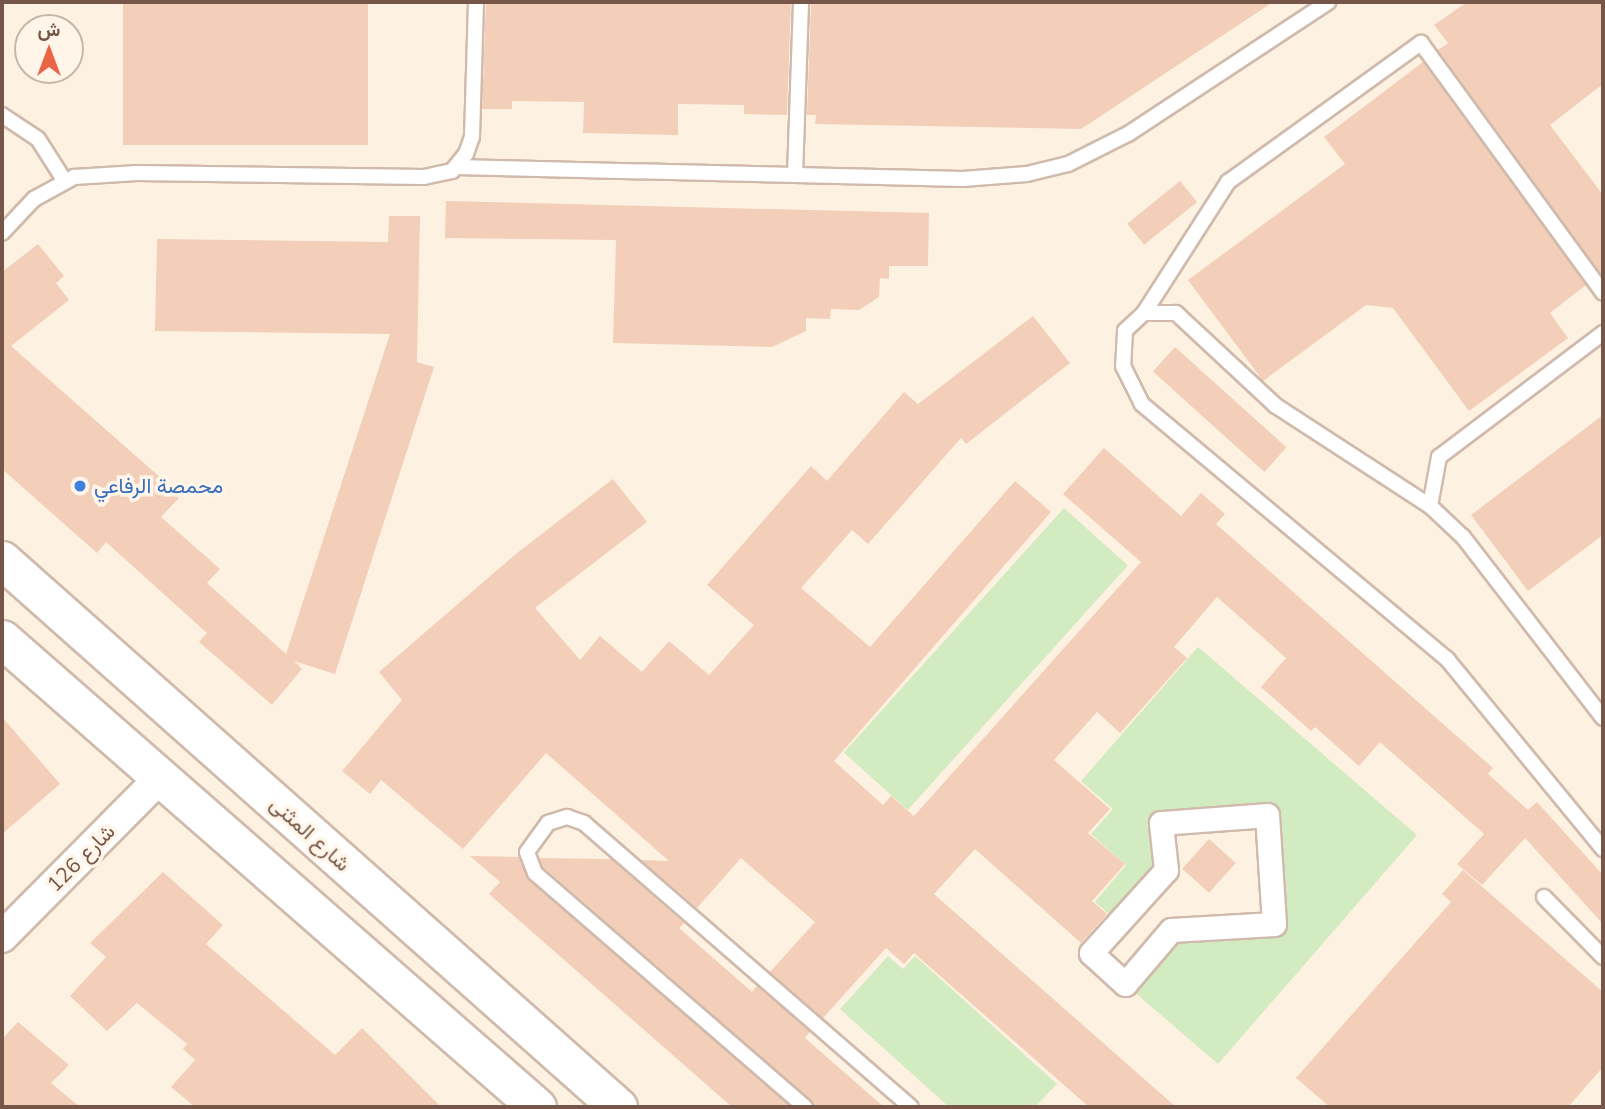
<!DOCTYPE html>
<html>
<head>
<meta charset="utf-8">
<style>
	body { margin:0 }
	#map { position:relative; width:1605px; height:1109px; overflow:hidden; background:#fdf2e2; font-family:"Nunito Sans",Vazirmatn,sans-serif }
	div>[style] { position:absolute }
	.green>* { inset:0; background:#d3ebc1; transform-origin:0 0 }
	.building>* { inset:0; background:#f3ceb9; transform-origin:0 0 }
	.roads { filter:drop-shadow(2px 0 #d0baac) drop-shadow(-2px 0 #d0baac) drop-shadow(0 2px #d0baac) drop-shadow(0 -2px #d0baac) }
	.service>* { height:14px; margin:-7px; padding:0 7px; transform-origin:7px; border-radius:7px; background:#fff }
	.pedestrian>* { height:23px; margin:-11.5px; padding:0 11.5px; transform-origin:11.5px; border-radius:11.5px; background:#fff }
	.minor>* { height:30px; margin:-15px; padding:0 15px; transform-origin:15px; border-radius:15px; background:#fff }
	.tertiary>* { height:37px; margin:-18.5px; padding:0 18.5px; transform-origin:18.5px; border-radius:18.5px; background:#fff }
	.dots>* { width:19px; height:19px; translate:-50% -50%; box-sizing:border-box; border:4px solid #fff6e9; border-radius:50% }
	span { translate:-50% -50%; white-space:nowrap; text-align:center; line-height:1.15; -webkit-text-stroke:7px #fff6e9; paint-order:stroke }
	.shop-label { font-size:21px; color:#366cbe }
	.left { translate:0 -50%; text-align:left }
	.street-label { font-size:21px; color:#755648 }
	.frame { position:absolute; inset:0; border:4px solid #755648; pointer-events:none }
	.north { position:absolute; left:14px; top:14px; width:70px; height:70px; box-sizing:border-box; background:#fff6e9; border:2px solid #c8b6a9; border-radius:50%; rotate:0deg; font-size:19px; font-weight:700; line-height:28px; text-align:center; color:#755648 }
	.north::after { content:''; display:block; margin:auto; width:24px; height:32px; background:#ea6344; clip-path:polygon(50% 0,100% 100%,50% 72%,0 100%) }
</style>
</head>
<body>
<div id="map">
	<div class="green">
		<i style="left:1064px;top:508px;width:86px;height:329px;rotate:42deg"></i>
		<i style="clip-path:polygon(1198px 647px,1417px 835px,1218px 1064px,1125px 984px,1171px 930px,1274px 924px,1267px 816px,1162px 823px,1166px 870px,1118px 922px,1095px 902px,1126px 865px,1091px 834px,1113px 809px,1081px 781px)"></i>
		<i style="clip-path:polygon(888px 956px,903px 969px,915px 956px,1057px 1084px,1035px 1107px,949px 1107px,840px 1009px)"></i>
	</div>
	<div class="building">
		<i style="left:123px;top:2px;width:245px;height:143px"></i>
		<i style="clip-path:polygon(486px 2px,791px 2px,787px 115px,744px 114px,744px 105px,678px 104px,678px 135px,583px 133px,584px 102px,512px 101px,512px 109px,482px 109px)"></i>
		<i style="clip-path:polygon(811px 2px,1273px 2px,1081px 129px,815px 124px,816px 115px,807px 115px)"></i>
		<i style="clip-path:polygon(1467px 2px,1603px 2px,1603px 84px,1550px 125px,1603px 195px,1601px 274px,1438px 50px,1448px 43px,1434px 25px)"></i>
		<i style="clip-path:polygon(1423px 62px,1586px 285px,1550px 313px,1568px 338px,1469px 411px,1393px 308px,1366px 305px,1263px 381px,1188px 280px,1345px 164px,1324px 137px)"></i>
		<i style="left:1180px;top:181px;width:27px;height:68px;rotate:51deg"></i>
		<i style="clip-path:polygon(446px 201px,929px 213px,928px 266px,889px 266px,889px 279px,880px 278px,879px 297px,859px 310px,831px 309px,830px 319px,806px 318px,806px 331px,772px 347px,613px 343px,616px 240px,445px 238px)"></i>
		<i style="clip-path:polygon(389px 216px,420px 216px,417px 362px,434px 367px,335px 674px,294px 661px,302px 669px,272px 705px,199px 642px,207px 633px,106px 542px,97px 553px,2px 469px,2px 272px,38px 244px,64px 276px,56px 283px,69px 300px,11px 346px,162px 479px,179px 498px,161px 517px,220px 569px,207px 583px,286px 654px,390px 334px,155px 331px,157px 239px,388px 242px)"></i>
		<i style="clip-path:polygon(1033px 316px,1070px 363px,966px 444px,961px 438px,868px 544px,852px 530px,801px 588px,870px 647px,1015px 481px,1051px 512px,834px 761px,883px 805px,891px 796px,914px 816px,1141px 562px,1063px 494px,1104px 448px,1181px 516px,1201px 493px,1225px 514px,1216px 524px,1493px 768px,1488px 774px,1528px 810px,1537px 802px,1603px 875px,1603px 924px,1525px 838px,1482px 885px,1457px 864px,1484px 834px,1380px 742px,1359px 766px,1315px 727px,1311px 731px,1261px 687px,1286px 658px,1217px 597px,1174px 647px,1187px 658px,1120px 733px,1097px 712px,1054px 760px,1110px 809px,1088px 833px,1125px 864px,1092px 901px,1107px 914px,1081px 943px,975px 849px,934px 894px,1176px 1107px,1089px 1107px,914px 953px,904px 964px,886px 948px,823px 1018px,770px 972px,815px 922px,741px 858px,697px 908px,641px 860px,669px 861px,546px 753px,463px 849px,381px 780px,370px 794px,342px 771px,402px 700px,379px 672px,517px 553px,613px 479px,647px 522px,535px 608px,580px 660px,600px 636px,642px 672px,669px 641px,709px 675px,754px 625px,707px 585px,811px 466px,827px 481px,904px 392px,918px 404px)"></i>
		<i style="left:1175px;top:347px;width:150px;height:33px;rotate:42deg"></i>
		<i style="clip-path:polygon(1603px 415px,1603px 535px,1528px 591px,1471px 515px)"></i>
		<i style="clip-path:polygon(2px 717px,60px 784px,2px 834px)"></i>
		<i style="left:1209px;top:839px;width:36px;height:40px;rotate:42deg"></i>
		<i style="clip-path:polygon(470px 856px,519px 857px,529px 880px,791px 1107px,732px 1107px,489px 894px,500px 882px)"></i>
		<i style="clip-path:polygon(539px 858px,611px 859px,684px 923px,679px 928px,752px 992px,757px 986px,810px 1032px,805px 1038px,884px 1107px,814px 1107px,811px 1100px,543px 867px)"></i>
		<i style="clip-path:polygon(1463px 870px,1603px 992px,1603px 1067px,1568px 1107px,1330px 1107px,1296px 1078px,1451px 902px,1442px 894px)"></i>
		<i style="clip-path:polygon(163px 872px,223px 925px,206px 944px,335px 1055px,362px 1028px,441px 1107px,195px 1107px,171px 1087px,195px 1060px,183px 1049px,187px 1044px,137px 1003px,107px 1031px,70px 996px,106px 957px,90px 943px)"></i>
		<i style="clip-path:polygon(18px 1022px,69px 1065px,51px 1083px,80px 1107px,2px 1107px,2px 1039px)"></i>
	</div>
	<div class="roads">
		<div class="service">
			<i style="left:2px;top:115px;width:43px;rotate:33.7deg"></i>
			<i style="left:38px;top:139px;width:49px;rotate:57.6deg"></i>
			<i style="left:456px;top:167px;width:507px;rotate:1.36deg"></i>
			<i style="left:963px;top:179px;width:64px;rotate:-4.5deg"></i>
			<i style="left:1027px;top:174px;width:42px;rotate:-13.7deg"></i>
			<i style="left:1068px;top:164px;width:67px;rotate:-26.6deg"></i>
			<i style="left:1128px;top:134px;width:240px;rotate:-33.4deg"></i>
			<i style="left:795px;top:175px;width:173px;rotate:-88deg"></i>
			<i style="left:2px;top:233px;width:47px;rotate:-46.7deg"></i>
			<i style="left:34px;top:199px;width:46px;rotate:-28.8deg"></i>
			<i style="left:74px;top:177px;width:63px;rotate:-3.6deg"></i>
			<i style="left:137px;top:173px;width:287px;rotate:0.8deg"></i>
			<i style="left:424px;top:177px;width:29px;rotate:-12deg"></i>
			<i style="left:452px;top:171px;width:22px;rotate:-51deg"></i>
			<i style="left:466px;top:154px;width:18px;rotate:-71deg"></i>
			<i style="left:472px;top:137px;width:135px;rotate:-88.3deg"></i>
			<i style="left:1144px;top:313px;width:156px;rotate:-57.3deg"></i>
			<i style="left:1228px;top:182px;width:238px;rotate:-35.8deg"></i>
			<i style="left:1421px;top:43px;width:309px;rotate:53.9deg"></i>
			<i style="left:1430px;top:506px;width:50px;rotate:-79.6deg"></i>
			<i style="left:1439px;top:457px;width:206px;rotate:-37.1deg"></i>
			<i style="left:1603px;top:718px;width:229px;rotate:-127.7deg"></i>
			<i style="left:1463px;top:537px;width:45px;rotate:-136.8deg"></i>
			<i style="left:1430px;top:506px;width:184px;rotate:-147deg"></i>
			<i style="left:1276px;top:406px;width:137px;rotate:-137.1deg"></i>
			<i style="left:1176px;top:313px;width:32px;rotate:180deg"></i>
			<i style="left:1144px;top:313px;width:26px;rotate:137deg"></i>
			<i style="left:1125px;top:331px;width:35px;rotate:93deg"></i>
			<i style="left:1123px;top:366px;width:42px;rotate:63.4deg"></i>
			<i style="left:1142px;top:404px;width:398px;rotate:39.9deg"></i>
			<i style="left:1447px;top:659px;width:246px;rotate:50.6deg"></i>
			<i style="left:1544px;top:897px;width:84px;rotate:45.5deg"></i>
			<i style="left:805px;top:1107px;width:357px;rotate:-139.1deg"></i>
			<i style="left:535px;top:873px;width:22px;rotate:-111deg"></i>
			<i style="left:527px;top:852px;width:36px;rotate:-54deg"></i>
			<i style="left:548px;top:823px;width:20px;rotate:-18deg"></i>
			<i style="left:567px;top:817px;width:18px;rotate:19deg"></i>
			<i style="left:584px;top:823px;width:433px;rotate:41deg"></i>
		</div>
		<div class="pedestrian">
			<i style="left:1267px;top:815px;width:109px;rotate:86.3deg"></i>
			<i style="left:1274px;top:924px;width:103px;rotate:176.7deg"></i>
			<i style="left:1171px;top:930px;width:71px;rotate:130.4deg"></i>
			<i style="left:1125px;top:984px;width:46px;rotate:-137.6deg"></i>
			<i style="left:1091px;top:953px;width:112px;rotate:-47.9deg"></i>
			<i style="left:1166px;top:870px;width:47px;rotate:-96.1deg"></i>
			<i style="left:1161px;top:823px;width:106px;rotate:-4.3deg"></i>
		</div>
		<div class="minor">
			<i style="left:2px;top:937px;width:223px;rotate:-45.2deg"></i>
		</div>
		<div class="tertiary">
			<i style="left:2px;top:560px;width:824px;rotate:41.6deg"></i>
			<i style="left:2px;top:639px;width:711px;rotate:41.18deg"></i>
		</div>
	</div>
	<div class="dots">
		<i style="left:80px;top:486px;background:#3f7fe0"></i>
	</div>
	<div class="shop-label">
		<span class="left" style="left:94px;top:486px">محمصة الرفاعي</span>
	</div>
	<div class="street-label">
		<span style="left:310px;top:834px;rotate:42deg">شارع المثنى</span>
		<span style="left:81px;top:858px;rotate:-45deg">شارع 126</span>
	</div>
	<div class="frame"></div>
	<div class="north">ش</div>
</div>
</body>
</html>
